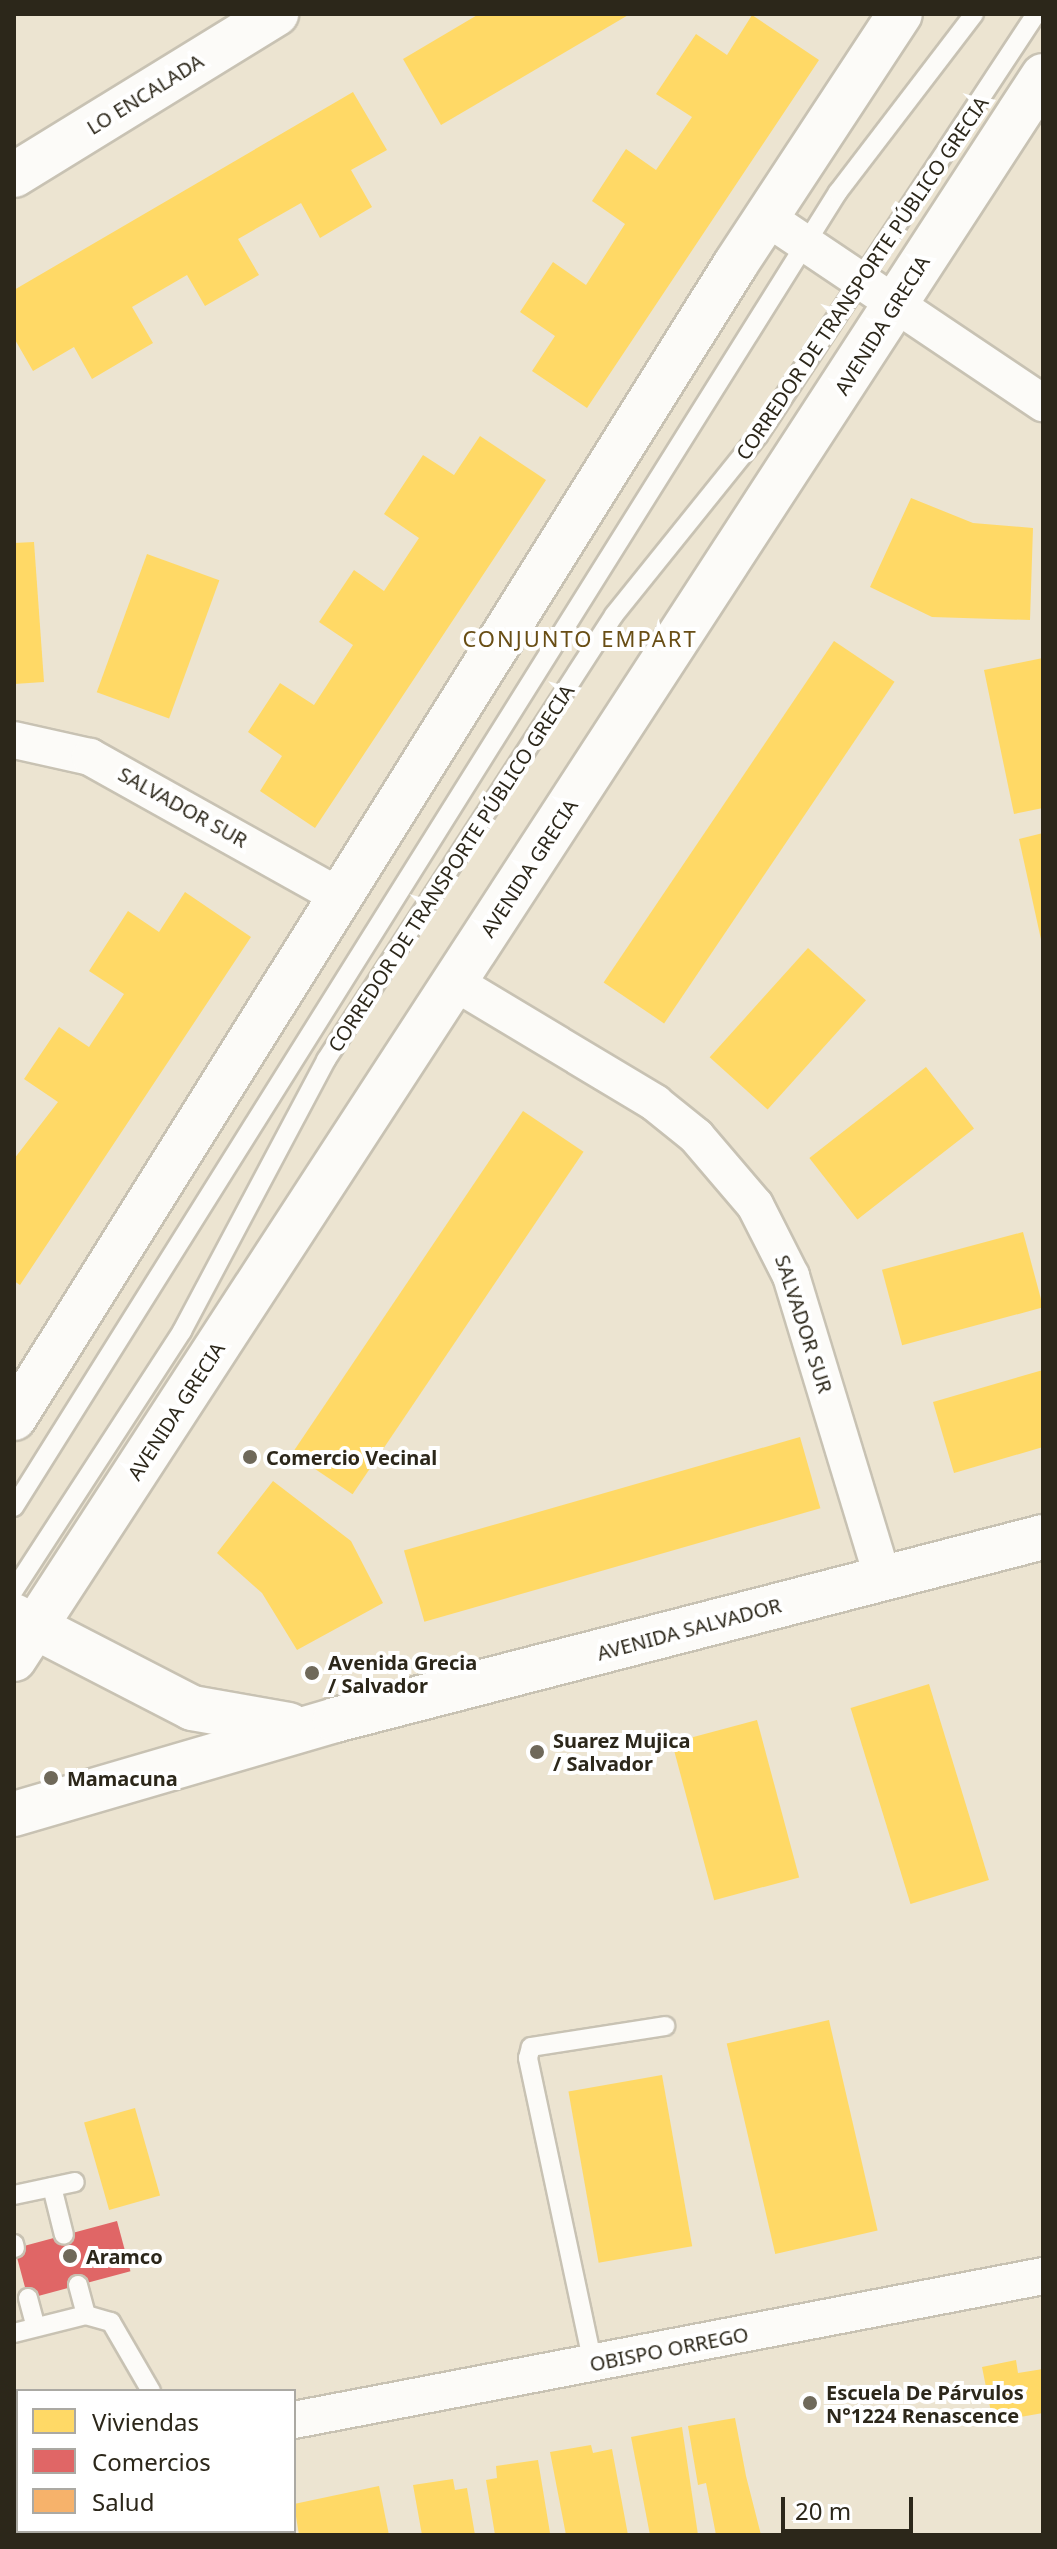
<!DOCTYPE html>
<html>
<head>
<meta charset="utf-8">
<style>
	body { margin:0 }
	#map { position:relative; width:1057px; height:2549px; overflow:hidden; background:#ece4d1; font-family:"Noto Sans",sans-serif }
	div>[style] { position:absolute }
	.homes>* { inset:0; background:#ffd966; transform-origin:0 0 }
	.shops>* { inset:0; background:#e06666; transform-origin:0 0 }
	.health>* { inset:0; background:#f6b26b; transform-origin:0 0 }
	.roads { filter:drop-shadow(2px 0 #c8c2b3) drop-shadow(-2px 0 #c8c2b3) drop-shadow(0 2px #c8c2b3) drop-shadow(0 -2px #c8c2b3) }
	.service>* { height:18px; margin:-9px; padding:0 9px; transform-origin:9px; border-radius:9px; background:#fcfbf8 }
	.minor>* { height:36px; margin:-18px; padding:0 18px; transform-origin:18px; border-radius:18px; background:#fcfbf8 }
	.tertiary>* { height:44px; margin:-22px; padding:0 22px; transform-origin:22px; border-radius:22px; background:#fcfbf8 }
	.secondary>* { height:44px; margin:-22px; padding:0 22px; transform-origin:22px; border-radius:22px; background:#fcfbf8 }
	.primary>* { height:44px; margin:-22px; padding:0 22px; transform-origin:22px; border-radius:22px; background:#fcfbf8 }
	.dots>* { width:22px; height:22px; translate:-50% -50%; box-sizing:border-box; border:4px solid #fff; border-radius:50% }
	span { translate:-50% -50%; white-space:nowrap; text-align:center; line-height:1.15; -webkit-text-stroke:8px #fff; paint-order:stroke }
	.street-label { font-size:20px; color:#2c271a }
	.poi-label { font-size:20px; color:#2c271a; font-weight:700 }
	.left { translate:0 -50%; text-align:left }
	.neighbourhood-label { font-size:22px; color:#694e15; letter-spacing:2px }
	.frame { position:absolute; inset:0; border:16px solid #2c271a; pointer-events:none }
	.legend { position:absolute; left:16px; top:2389px; width:280px; height:144px; box-sizing:border-box; background:#fff; border:2px solid #aba9a3; margin:0; padding:10px 14px; list-style:none; font-size:24px; color:#2c271a }
	.legend li { display:flex; align-items:center; gap:16px; height:40px }
	.legend b { width:40px; border:2px solid #aba9a3 }
	.scale { position:absolute; left:781px; top:2497px; width:132px; height:36px; box-sizing:border-box; border:4px solid #2c271a; border-top:0; padding-left:10px; font-size:24px; line-height:28px; white-space:nowrap; color:#2c271a; -webkit-text-stroke:6px #fff; paint-order:stroke }
</style>
</head>
<body>
<div id="map">
	<div class="homes">
		<i style="clip-path:polygon(479px 14px,630px 14px,441px 125px,403px 59px)"></i>
		<i style="clip-path:polygon(752px 15px,819px 60px,587px 408px,532px 371px,555px 336px,520px 312px,553px 262px,586px 285px,625px 224px,592px 201px,626px 149px,656px 170px,692px 117px,656px 94px,696px 34px,727px 55px)"></i>
		<i style="clip-path:polygon(353px 92px,387px 150px,351px 170px,372px 207px,320px 238px,301px 203px,238px 239px,259px 275px,205px 306px,187px 275px,132px 307px,153px 343px,92px 379px,74px 347px,33px 371px,14px 338px,14px 290px)"></i>
		<i style="clip-path:polygon(480px 436px,546px 480px,315px 828px,260px 791px,282px 756px,248px 732px,280px 683px,314px 705px,353px 645px,319px 622px,354px 570px,384px 591px,419px 538px,384px 514px,423px 455px,454px 475px)"></i>
		<i style="clip-path:polygon(911px 498px,973px 523px,1033px 528px,1030px 620px,932px 617px,870px 587px)"></i>
		<i style="clip-path:polygon(34px 542px,44px 682px,14px 684px,14px 543px)"></i>
		<i style="left:147px;top:554px;width:77px;height:147px;rotate:20deg"></i>
		<i style="left:834px;top:641px;width:73px;height:412px;rotate:34deg"></i>
		<i style="clip-path:polygon(1043px 658px,1043px 808px,1014px 814px,984px 670px)"></i>
		<i style="clip-path:polygon(1043px 833px,1043px 944px,1042px 944px,1019px 839px)"></i>
		<i style="clip-path:polygon(185px 892px,251px 937px,20px 1285px,14px 1281px,14px 1159px,58px 1102px,24px 1079px,59px 1027px,89px 1047px,124px 994px,89px 971px,128px 911px,159px 932px)"></i>
		<i style="left:808px;top:948px;width:78px;height:147px;rotate:42deg"></i>
		<i style="left:926px;top:1067px;width:78px;height:148px;rotate:52deg"></i>
		<i style="left:523px;top:1111px;width:73px;height:413px;rotate:34deg"></i>
		<i style="left:1023px;top:1232px;width:78px;height:146px;rotate:75deg"></i>
		<i style="clip-path:polygon(1043px 1370px,1043px 1447px,954px 1473px,933px 1402px)"></i>
		<i style="left:800px;top:1437px;width:74px;height:412px;rotate:74deg"></i>
		<i style="clip-path:polygon(273px 1481px,351px 1541px,383px 1603px,297px 1650px,262px 1593px,217px 1553px)"></i>
		<i style="left:929px;top:1684px;width:205px;height:82px;rotate:73deg"></i>
		<i style="left:757px;top:1720px;width:163px;height:88px;rotate:75deg"></i>
		<i style="left:829px;top:2020px;width:216px;height:105px;rotate:77deg"></i>
		<i style="left:662px;top:2075px;width:174px;height:95px;rotate:80deg"></i>
		<i style="left:135px;top:2108px;width:91px;height:53px;rotate:74deg"></i>
		<i style="clip-path:polygon(1016px 2360px,1018px 2373px,1043px 2369px,1043px 2413px,993px 2422px,982px 2367px)"></i>
		<i style="clip-path:polygon(735px 2418px,746px 2476px,761px 2535px,716px 2535px,706px 2483px,698px 2485px,688px 2426px)"></i>
		<i style="clip-path:polygon(682px 2427px,698px 2535px,650px 2535px,631px 2437px)"></i>
		<i style="clip-path:polygon(591px 2445px,593px 2453px,612px 2449px,628px 2535px,566px 2535px,550px 2452px)"></i>
		<i style="clip-path:polygon(538px 2460px,550px 2533px,495px 2535px,486px 2480px,497px 2478px,496px 2466px)"></i>
		<i style="clip-path:polygon(453px 2479px,455px 2490px,467px 2488px,475px 2535px,422px 2535px,413px 2485px)"></i>
		<i style="clip-path:polygon(379px 2486px,389px 2535px,299px 2535px,294px 2504px)"></i>
		<i style="left:192px;top:2531px;width:50px;height:4px"></i>
	</div>
	<div class="shops">
		<i style="left:117px;top:2221px;width:52px;height:106px;rotate:75deg"></i>
	</div>
	<div class="health">
		<i style="left:73px;top:2531px;width:51px;height:4px"></i>
	</div>
	<div class="roads">
		<div class="service">
			<i style="left:14px;top:1507px;width:1552px;rotate:-57.93deg"></i>
			<i style="left:838px;top:192px;width:224px;rotate:-52.6deg"></i>
			<i style="left:14px;top:1590px;width:309px;rotate:-57deg"></i>
			<i style="left:182px;top:1331px;width:307px;rotate:-62deg"></i>
			<i style="left:326px;top:1060px;width:530px;rotate:-57.09deg"></i>
			<i style="left:614px;top:615px;width:230px;rotate:-51.2deg"></i>
			<i style="left:758px;top:436px;width:505px;rotate:-56.62deg"></i>
			<i style="left:52px;top:2187px;width:49px;rotate:76deg"></i>
			<i style="left:14px;top:2195px;width:62px;rotate:-12deg"></i>
			<i style="left:14px;top:2244px;width:4px;rotate:76deg"></i>
			<i style="left:78px;top:2285px;width:31px;rotate:75deg"></i>
			<i style="left:28px;top:2298px;width:30px;rotate:75deg"></i>
			<i style="left:14px;top:2333px;width:74px;rotate:-14deg"></i>
			<i style="left:86px;top:2315px;width:26px;rotate:16deg"></i>
			<i style="left:111px;top:2322px;width:80px;rotate:59.9deg"></i>
			<i style="left:593px;top:2364px;width:313px;rotate:-102deg"></i>
			<i style="left:528px;top:2058px;width:11px;rotate:-75deg"></i>
			<i style="left:531px;top:2047px;width:136px;rotate:-8.9deg"></i>
		</div>
		<div class="minor">
			<i style="left:766px;top:217px;width:334px;rotate:33.9deg"></i>
			<i style="left:14px;top:740px;width:78px;rotate:12.6deg"></i>
			<i style="left:90px;top:757px;width:289px;rotate:29.2deg"></i>
			<i style="left:454px;top:982px;width:235px;rotate:31deg"></i>
			<i style="left:655px;top:1103px;width:53px;rotate:38.8deg"></i>
			<i style="left:696px;top:1136px;width:91px;rotate:49.5deg"></i>
			<i style="left:755px;top:1205px;width:80px;rotate:63.1deg"></i>
			<i style="left:791px;top:1276px;width:316px;rotate:73.1deg"></i>
			<i style="left:294px;top:2420px;width:763px;rotate:-10.88deg"></i>
			<i style="left:14px;top:2473px;width:4px;rotate:-14deg"></i>
		</div>
		<div class="tertiary">
			<i style="left:14px;top:175px;width:308px;rotate:-31.6deg"></i>
		</div>
		<div class="secondary">
			<i style="left:14px;top:1616px;width:200px;rotate:27.3deg"></i>
			<i style="left:192px;top:1708px;width:98px;rotate:9.9deg"></i>
			<i style="left:14px;top:1814px;width:334px;rotate:-16.3deg"></i>
			<i style="left:335px;top:1720px;width:731px;rotate:-14.49deg"></i>
		</div>
		<div class="primary">
			<i style="left:14px;top:1418px;width:1360px;rotate:-57.98deg"></i>
			<i style="left:735px;top:265px;width:300px;rotate:-56.7deg"></i>
			<i style="left:14px;top:1659px;width:1888px;rotate:-56.97deg"></i>
		</div>
	</div>
	<div class="dots">
		<i style="left:250px;top:1457px;background:#6f695a"></i>
		<i style="left:312px;top:1673px;background:#6f695a"></i>
		<i style="left:537px;top:1752px;background:#6f695a"></i>
		<i style="left:51px;top:1778px;background:#6f695a"></i>
		<i style="left:70px;top:2256px;background:#6f695a"></i>
		<i style="left:810px;top:2403px;background:#6f695a"></i>
	</div>
	<div class="street-label">
		<span style="left:145px;top:94px;rotate:-32deg">LO ENCALADA</span>
		<span style="left:862px;top:278px;rotate:-56deg">CORREDOR DE TRANSPORTE PÚBLICO GRECIA</span>
		<span style="left:882px;top:325px;rotate:-58deg">AVENIDA GRECIA</span>
		<span style="left:183px;top:807px;rotate:29deg">SALVADOR SUR</span>
		<span style="left:451px;top:868px;rotate:-57deg">CORREDOR DE TRANSPORTE PÚBLICO GRECIA</span>
		<span style="left:529px;top:868px;rotate:-57deg">AVENIDA GRECIA</span>
		<span style="left:804px;top:1324px;rotate:72deg">SALVADOR SUR</span>
		<span style="left:176px;top:1411px;rotate:-57deg">AVENIDA GRECIA</span>
		<span style="left:689px;top:1629px;rotate:-15deg">AVENIDA SALVADOR</span>
		<span style="left:669px;top:2349px;rotate:-11deg">OBISPO ORREGO</span>
	</div>
	<div class="poi-label">
		<span class="left" style="left:266px;top:1457px">Comercio Vecinal</span>
		<span class="left" style="left:328px;top:1674px">Avenida Grecia<br>/ Salvador</span>
		<span class="left" style="left:553px;top:1752px">Suarez Mujica<br>/ Salvador</span>
		<span class="left" style="left:67px;top:1778px">Mamacuna</span>
		<span class="left" style="left:86px;top:2256px">Aramco</span>
		<span class="left" style="left:826px;top:2404px">Escuela De Párvulos<br>N°1224 Renascence</span>
	</div>
	<div class="neighbourhood-label">
		<span style="left:580px;top:639px">CONJUNTO EMPART</span>
	</div>
	<div class="frame"></div>
	<ul class="legend">
	<li><b style="height:22px;background:#ffd966"></b>Viviendas</li>
	<li><b style="height:22px;background:#e06666"></b>Comercios</li>
	<li><b style="height:22px;background:#f6b26b"></b>Salud</li>
	</ul>
	<div class="scale">20 m</div>
</div>
</body>
</html>
